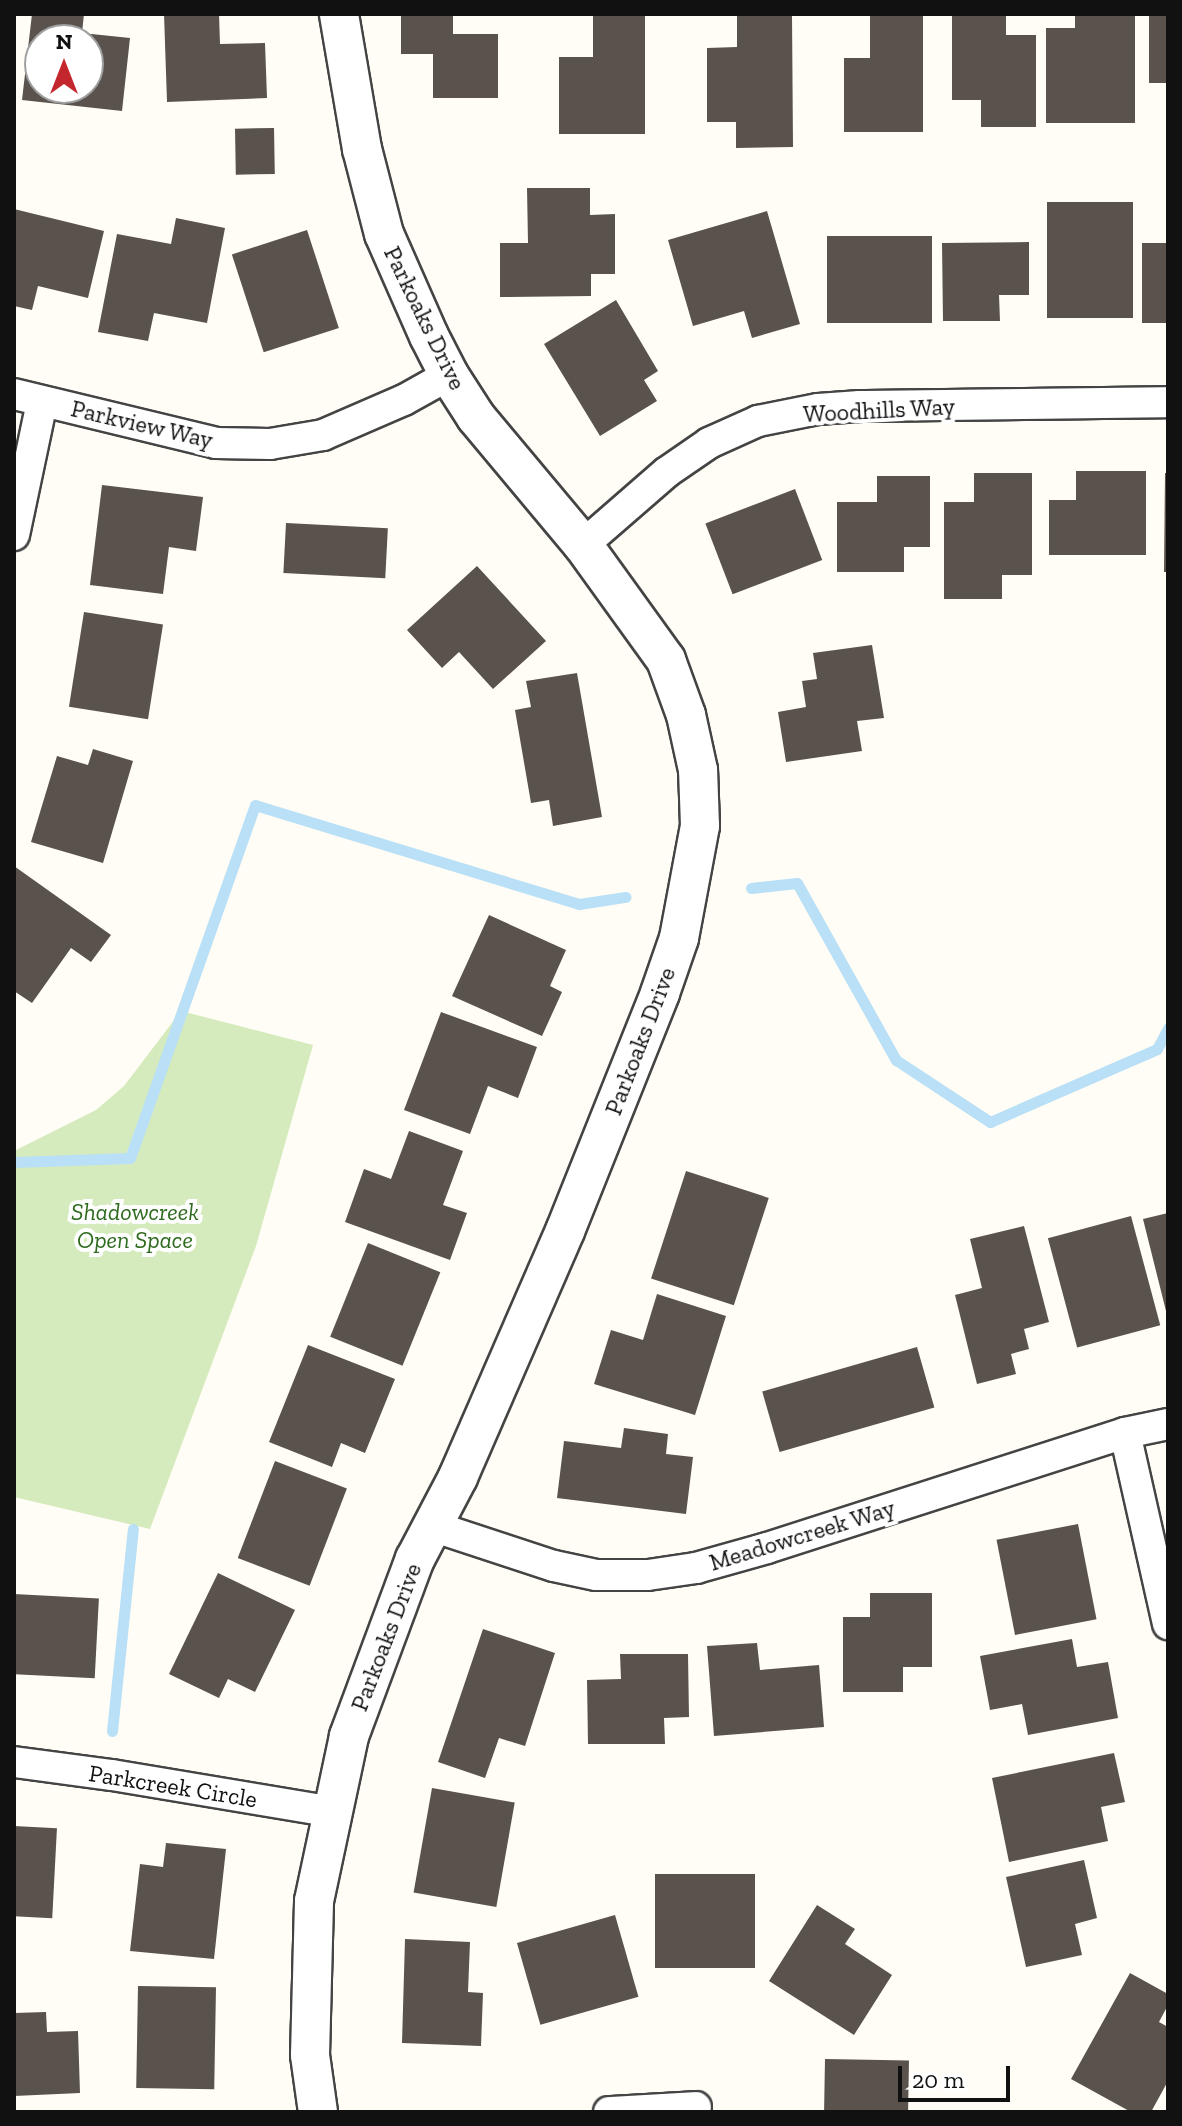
<!DOCTYPE html>
<html>
<head>
<meta charset="utf-8">
<style>
	body { margin:0 }
	#map { position:relative; width:1182px; height:2126px; overflow:hidden; background:#fffdf5; font-family:"Zilla Slab",serif }
	div>[style] { position:absolute }
	.green>* { inset:0; background:#d5ebbd }
	.stream>* { height:11px; margin:-5.5px; padding:0 5.5px; transform-origin:5.5px; border-radius:5.5px; background:#b9e0f7 }
	.building>* { inset:0; background:#5a524d; transform-origin:0 0 }
	.roads { filter:drop-shadow(2px 0 #444) drop-shadow(-2px 0 #444) drop-shadow(0 2px #444) drop-shadow(0 -2px #444) }
	.minor>* { height:30px; margin:-15px; padding:0 15px; transform-origin:15px; border-radius:15px; background:#fff }
	.tertiary>* { height:38px; margin:-19px; padding:0 19px; transform-origin:19px; border-radius:19px; background:#fff }
	span { translate:-50% -50%; white-space:nowrap; text-align:center; line-height:1.15; -webkit-text-stroke:8px #fff; paint-order:stroke }
	.street-label { font-size:24px; color:#111 }
	.park-label { font-size:24px; color:#2f6b1f; font-style:italic }
	.frame { position:absolute; inset:0; border:16px solid #111; pointer-events:none }
	.north { position:absolute; left:24px; top:24px; width:80px; height:80px; box-sizing:border-box; background:#fff; border:2px solid #a0a0a0; border-radius:50%; rotate:0deg; font-size:22px; font-weight:700; line-height:32px; text-align:center; color:#111 }
	.north::after { content:''; display:block; margin:auto; width:28px; height:36px; background:#c4262e; clip-path:polygon(50% 0,100% 100%,50% 72%,0 100%) }
	.scale { position:absolute; left:898px; top:2066px; width:112px; height:36px; box-sizing:border-box; border:4px solid #111; border-top:0; padding-left:10px; font-size:24px; line-height:28px; white-space:nowrap; color:#111; -webkit-text-stroke:6px #fff; paint-order:stroke }
</style>
</head>
<body>
<div id="map">
	<div class="green">
		<i style="clip-path:polygon(181px 1011px,313px 1045px,256px 1246px,150px 1529px,14px 1497px,14px 1151px,96px 1110px,124px 1086px)"></i>
	</div>
	<div class="stream">
		<i style="left:751px;top:888px;width:46px;rotate:-6.2deg"></i>
		<i style="left:797px;top:883px;width:203px;rotate:60.8deg"></i>
		<i style="left:896px;top:1060px;width:113px;rotate:33.4deg"></i>
		<i style="left:990px;top:1122px;width:182px;rotate:-23.6deg"></i>
		<i style="left:1157px;top:1049px;width:24px;rotate:-62deg"></i>
		<i style="left:14px;top:1162px;width:116px;rotate:-2deg"></i>
		<i style="left:130px;top:1158px;width:374px;rotate:-70.5deg"></i>
		<i style="left:255px;top:805px;width:339px;rotate:17deg"></i>
		<i style="left:579px;top:904px;width:47px;rotate:-8.7deg"></i>
		<i style="left:112px;top:1731px;width:203px;rotate:-84.1deg"></i>
	</div>
	<div class="building">
		<i style="clip-path:polygon(evenodd,32px 14px,84px 14px,82px 33px,130px 38px,122px 111px,22px 100px,32px 14px,40px 40px,88px 40px,88px 88px,40px 88px,40px 40px)"></i>
		<i style="clip-path:polygon(164px 14px,219px 14px,220px 44px,265px 43px,267px 98px,167px 102px)"></i>
		<i style="clip-path:polygon(401px 14px,453px 14px,453px 34px,498px 34px,498px 98px,433px 98px,433px 54px,401px 54px)"></i>
		<i style="clip-path:polygon(593px 14px,645px 14px,645px 134px,559px 134px,559px 57px,593px 57px)"></i>
		<i style="clip-path:polygon(737px 14px,792px 14px,793px 147px,736px 148px,736px 122px,707px 122px,707px 48px,737px 47px)"></i>
		<i style="clip-path:polygon(870px 14px,923px 14px,923px 132px,844px 132px,844px 58px,870px 58px)"></i>
		<i style="clip-path:polygon(952px 14px,1006px 14px,1006px 35px,1036px 35px,1036px 127px,981px 127px,981px 100px,952px 100px)"></i>
		<i style="clip-path:polygon(1075px 14px,1135px 14px,1135px 123px,1046px 123px,1046px 28px,1075px 28px)"></i>
		<i style="left:1149px;top:14px;width:19px;height:69px"></i>
		<i style="left:274px;top:128px;width:46px;height:39px;rotate:89deg"></i>
		<i style="clip-path:polygon(527px 188px,590px 188px,590px 215px,615px 214px,615px 274px,591px 274px,591px 296px,500px 297px,500px 243px,528px 243px)"></i>
		<i style="left:1047px;top:202px;width:86px;height:116px"></i>
		<i style="clip-path:polygon(14px 209px,104px 231px,88px 298px,38px 286px,32px 310px,14px 306px)"></i>
		<i style="clip-path:polygon(767px 211px,800px 324px,752px 338px,744px 311px,693px 326px,668px 240px)"></i>
		<i style="clip-path:polygon(176px 218px,225px 228px,207px 323px,154px 313px,148px 341px,98px 332px,117px 234px,171px 244px)"></i>
		<i style="left:307px;top:230px;width:103px;height:79px;rotate:72deg"></i>
		<i style="left:827px;top:236px;width:105px;height:87px"></i>
		<i style="clip-path:polygon(1029px 242px,1029px 295px,999px 295px,1000px 321px,943px 321px,942px 243px)"></i>
		<i style="left:1142px;top:243px;width:26px;height:80px"></i>
		<i style="clip-path:polygon(616px 300px,658px 371px,644px 380px,657px 401px,600px 436px,544px 344px)"></i>
		<i style="clip-path:polygon(1076px 471px,1146px 471px,1146px 555px,1049px 555px,1049px 500px,1076px 500px)"></i>
		<i style="clip-path:polygon(974px 473px,1032px 473px,1032px 575px,1002px 575px,1002px 599px,944px 599px,944px 502px,974px 502px)"></i>
		<i style="clip-path:polygon(1165px 473px,1168px 473px,1168px 572px,1164px 572px)"></i>
		<i style="clip-path:polygon(877px 476px,930px 476px,930px 547px,904px 547px,904px 572px,837px 572px,837px 502px,877px 502px)"></i>
		<i style="clip-path:polygon(102px 485px,203px 497px,196px 551px,169px 547px,163px 594px,90px 585px)"></i>
		<i style="left:795px;top:489px;width:76px;height:96px;rotate:69deg"></i>
		<i style="left:286px;top:523px;width:102px;height:50px;rotate:3deg"></i>
		<i style="clip-path:polygon(477px 566px,546px 641px,493px 689px,459px 652px,442px 668px,407px 630px)"></i>
		<i style="left:84px;top:612px;width:80px;height:96px;rotate:9deg"></i>
		<i style="clip-path:polygon(872px 645px,884px 718px,857px 721px,862px 751px,786px 762px,778px 712px,806px 707px,802px 681px,817px 679px,813px 653px)"></i>
		<i style="clip-path:polygon(577px 673px,602px 817px,553px 826px,549px 800px,531px 803px,515px 710px,531px 707px,526px 681px)"></i>
		<i style="clip-path:polygon(93px 749px,133px 761px,103px 863px,31px 842px,57px 756px,88px 765px)"></i>
		<i style="clip-path:polygon(14px 866px,111px 935px,91px 962px,71px 948px,32px 1003px,14px 991px)"></i>
		<i style="clip-path:polygon(489px 915px,566px 950px,550px 986px,562px 992px,542px 1036px,452px 996px)"></i>
		<i style="clip-path:polygon(441px 1012px,537px 1047px,518px 1098px,488px 1086px,470px 1134px,404px 1110px)"></i>
		<i style="clip-path:polygon(409px 1131px,463px 1151px,443px 1205px,467px 1213px,450px 1260px,345px 1222px,364px 1169px,391px 1179px)"></i>
		<i style="left:686px;top:1171px;width:87px;height:113px;rotate:18deg"></i>
		<i style="clip-path:polygon(1168px 1213px,1168px 1315px,1167px 1315px,1143px 1219px)"></i>
		<i style="left:1131px;top:1216px;width:113px;height:86px;rotate:75deg"></i>
		<i style="clip-path:polygon(1024px 1226px,1049px 1322px,1024px 1329px,1029px 1349px,1011px 1354px,1016px 1374px,977px 1384px,955px 1295px,982px 1288px,970px 1239px)"></i>
		<i style="left:368px;top:1243px;width:78px;height:101px;rotate:22deg"></i>
		<i style="clip-path:polygon(657px 1294px,726px 1316px,695px 1415px,594px 1384px,611px 1330px,643px 1340px)"></i>
		<i style="clip-path:polygon(308px 1345px,395px 1379px,365px 1453px,341px 1443px,332px 1467px,269px 1442px)"></i>
		<i style="left:917px;top:1347px;width:63px;height:161px;rotate:74deg"></i>
		<i style="clip-path:polygon(624px 1428px,668px 1434px,666px 1454px,693px 1457px,686px 1514px,557px 1498px,564px 1441px,621px 1448px)"></i>
		<i style="left:275px;top:1461px;width:77px;height:104px;rotate:21deg"></i>
		<i style="left:1078px;top:1524px;width:97px;height:83px;rotate:79deg"></i>
		<i style="clip-path:polygon(218px 1573px,295px 1610px,255px 1692px,228px 1679px,219px 1698px,169px 1674px)"></i>
		<i style="clip-path:polygon(870px 1593px,932px 1593px,932px 1667px,903px 1667px,903px 1692px,843px 1692px,843px 1617px,870px 1617px)"></i>
		<i style="left:14px;top:1594px;width:85px;height:80px;rotate:3deg"></i>
		<i style="clip-path:polygon(483px 1629px,555px 1653px,525px 1746px,499px 1738px,485px 1778px,438px 1762px)"></i>
		<i style="clip-path:polygon(1072px 1639px,1077px 1667px,1108px 1662px,1118px 1718px,1028px 1735px,1022px 1704px,990px 1710px,980px 1656px)"></i>
		<i style="clip-path:polygon(757px 1643px,760px 1670px,819px 1665px,824px 1727px,714px 1736px,707px 1646px)"></i>
		<i style="clip-path:polygon(620px 1654px,688px 1654px,689px 1717px,664px 1718px,665px 1744px,588px 1744px,587px 1680px,621px 1679px)"></i>
		<i style="clip-path:polygon(1114px 1753px,1125px 1802px,1101px 1807px,1108px 1841px,1009px 1862px,992px 1778px)"></i>
		<i style="left:432px;top:1788px;width:84px;height:106px;rotate:10deg"></i>
		<i style="left:14px;top:1826px;width:43px;height:90px;rotate:3deg"></i>
		<i style="clip-path:polygon(166px 1843px,226px 1849px,214px 1959px,130px 1951px,140px 1864px,163px 1867px)"></i>
		<i style="clip-path:polygon(1084px 1860px,1097px 1918px,1075px 1924px,1082px 1955px,1026px 1967px,1006px 1877px)"></i>
		<i style="left:655px;top:1874px;width:100px;height:94px"></i>
		<i style="clip-path:polygon(817px 1905px,855px 1929px,845px 1944px,892px 1975px,854px 2035px,769px 1981px)"></i>
		<i style="left:615px;top:1915px;width:85px;height:102px;rotate:74deg"></i>
		<i style="clip-path:polygon(405px 1939px,470px 1942px,468px 1992px,483px 1993px,481px 2046px,402px 2043px)"></i>
		<i style="clip-path:polygon(1130px 1973px,1168px 1994px,1168px 2005px,1159px 2022px,1168px 2027px,1168px 2081px,1151px 2112px,1131px 2112px,1071px 2079px)"></i>
		<i style="left:138px;top:1986px;width:78px;height:102px;rotate:1deg"></i>
		<i style="clip-path:polygon(46px 2012px,47px 2032px,78px 2031px,80px 2093px,14px 2096px,14px 2013px)"></i>
		<i style="left:825px;top:2059px;width:84px;height:53px;rotate:1deg"></i>
	</div>
	<div class="roads">
		<div class="minor">
			<i style="left:14px;top:394px;width:208px;rotate:13.6deg"></i>
			<i style="left:216px;top:443px;width:54px;rotate:1.1deg"></i>
			<i style="left:270px;top:444px;width:54px;rotate:-9.6deg"></i>
			<i style="left:323px;top:435px;width:88px;rotate:-23.4deg"></i>
			<i style="left:404px;top:400px;width:51px;rotate:-29.1deg"></i>
			<i style="left:14px;top:535px;width:136px;rotate:-78.1deg"></i>
			<i style="left:583px;top:545px;width:111px;rotate:-41deg"></i>
			<i style="left:667px;top:472px;width:51px;rotate:-34.6deg"></i>
			<i style="left:709px;top:443px;width:54px;rotate:-24.2deg"></i>
			<i style="left:758px;top:421px;width:61px;rotate:-11.3deg"></i>
			<i style="left:818px;top:409px;width:42px;rotate:-4.1deg"></i>
			<i style="left:860px;top:406px;width:308px;rotate:-0.7deg"></i>
			<i style="left:1125px;top:1433px;width:196px;rotate:77.3deg"></i>
			<i style="left:432px;top:1526px;width:128px;rotate:18.2deg"></i>
			<i style="left:554px;top:1566px;width:43px;rotate:12.1deg"></i>
			<i style="left:596px;top:1575px;width:52px"></i>
			<i style="left:648px;top:1575px;width:49px;rotate:-8.3deg"></i>
			<i style="left:696px;top:1568px;width:74px;rotate:-15.7deg"></i>
			<i style="left:767px;top:1548px;width:376px;rotate:-17.8deg"></i>
			<i style="left:1125px;top:1433px;width:44px;rotate:-11.8deg"></i>
			<i style="left:14px;top:1762px;width:99px;rotate:7.6deg"></i>
			<i style="left:112px;top:1775px;width:223px;rotate:9.5deg"></i>
			<i style="left:609px;top:2112px;width:87px;rotate:-3.3deg"></i>
		</div>
		<div class="tertiary">
			<i style="left:318px;top:2112px;width:58px;rotate:-98deg"></i>
			<i style="left:310px;top:2055px;width:154px;rotate:-88.5deg"></i>
			<i style="left:314px;top:1901px;width:169px;rotate:-78deg"></i>
			<i style="left:349px;top:1736px;width:189px;rotate:-69.6deg"></i>
			<i style="left:415px;top:1559px;width:93px;rotate:-62.3deg"></i>
			<i style="left:458px;top:1477px;width:268px;rotate:-66.5deg"></i>
			<i style="left:565px;top:1231px;width:256px;rotate:-68.2deg"></i>
			<i style="left:660px;top:993px;width:58px;rotate:-70.9deg"></i>
			<i style="left:679px;top:938px;width:114px;rotate:-79.4deg"></i>
			<i style="left:700px;top:826px;width:56px;rotate:-92deg"></i>
			<i style="left:698px;top:770px;width:56px;rotate:-102.3deg"></i>
			<i style="left:686px;top:715px;width:59px;rotate:-110deg"></i>
			<i style="left:666px;top:660px;width:142px;rotate:-125.8deg"></i>
			<i style="left:583px;top:545px;width:167px;rotate:-129.9deg"></i>
			<i style="left:476px;top:417px;width:50px;rotate:-122.7deg"></i>
			<i style="left:449px;top:375px;width:44px;rotate:-117.1deg"></i>
			<i style="left:429px;top:336px;width:111px;rotate:-113.8deg"></i>
			<i style="left:384px;top:234px;width:88px;rotate:-104.5deg"></i>
			<i style="left:362px;top:149px;width:137px;rotate:-99.7deg"></i>
		</div>
	</div>
	<div class="street-label">
		<span style="left:425px;top:318px;rotate:64deg">Parkoaks Drive</span>
		<span style="left:879px;top:410px;rotate:-3deg">Woodhills Way</span>
		<span style="left:142px;top:424px;rotate:13deg">Parkview Way</span>
		<span style="left:640px;top:1041px;rotate:-69deg">Parkoaks Drive</span>
		<span style="left:802px;top:1535px;rotate:-17deg">Meadowcreek Way</span>
		<span style="left:386px;top:1637px;rotate:-69deg">Parkoaks Drive</span>
		<span style="left:173px;top:1786px;rotate:9deg">Parkcreek Circle</span>
	</div>
	<div class="park-label">
		<span style="left:135px;top:1226px">Shadowcreek<br>Open Space</span>
	</div>
	<div class="frame"></div>
	<div class="north">N</div>
	<div class="scale">20 m</div>
</div>
</body>
</html>
